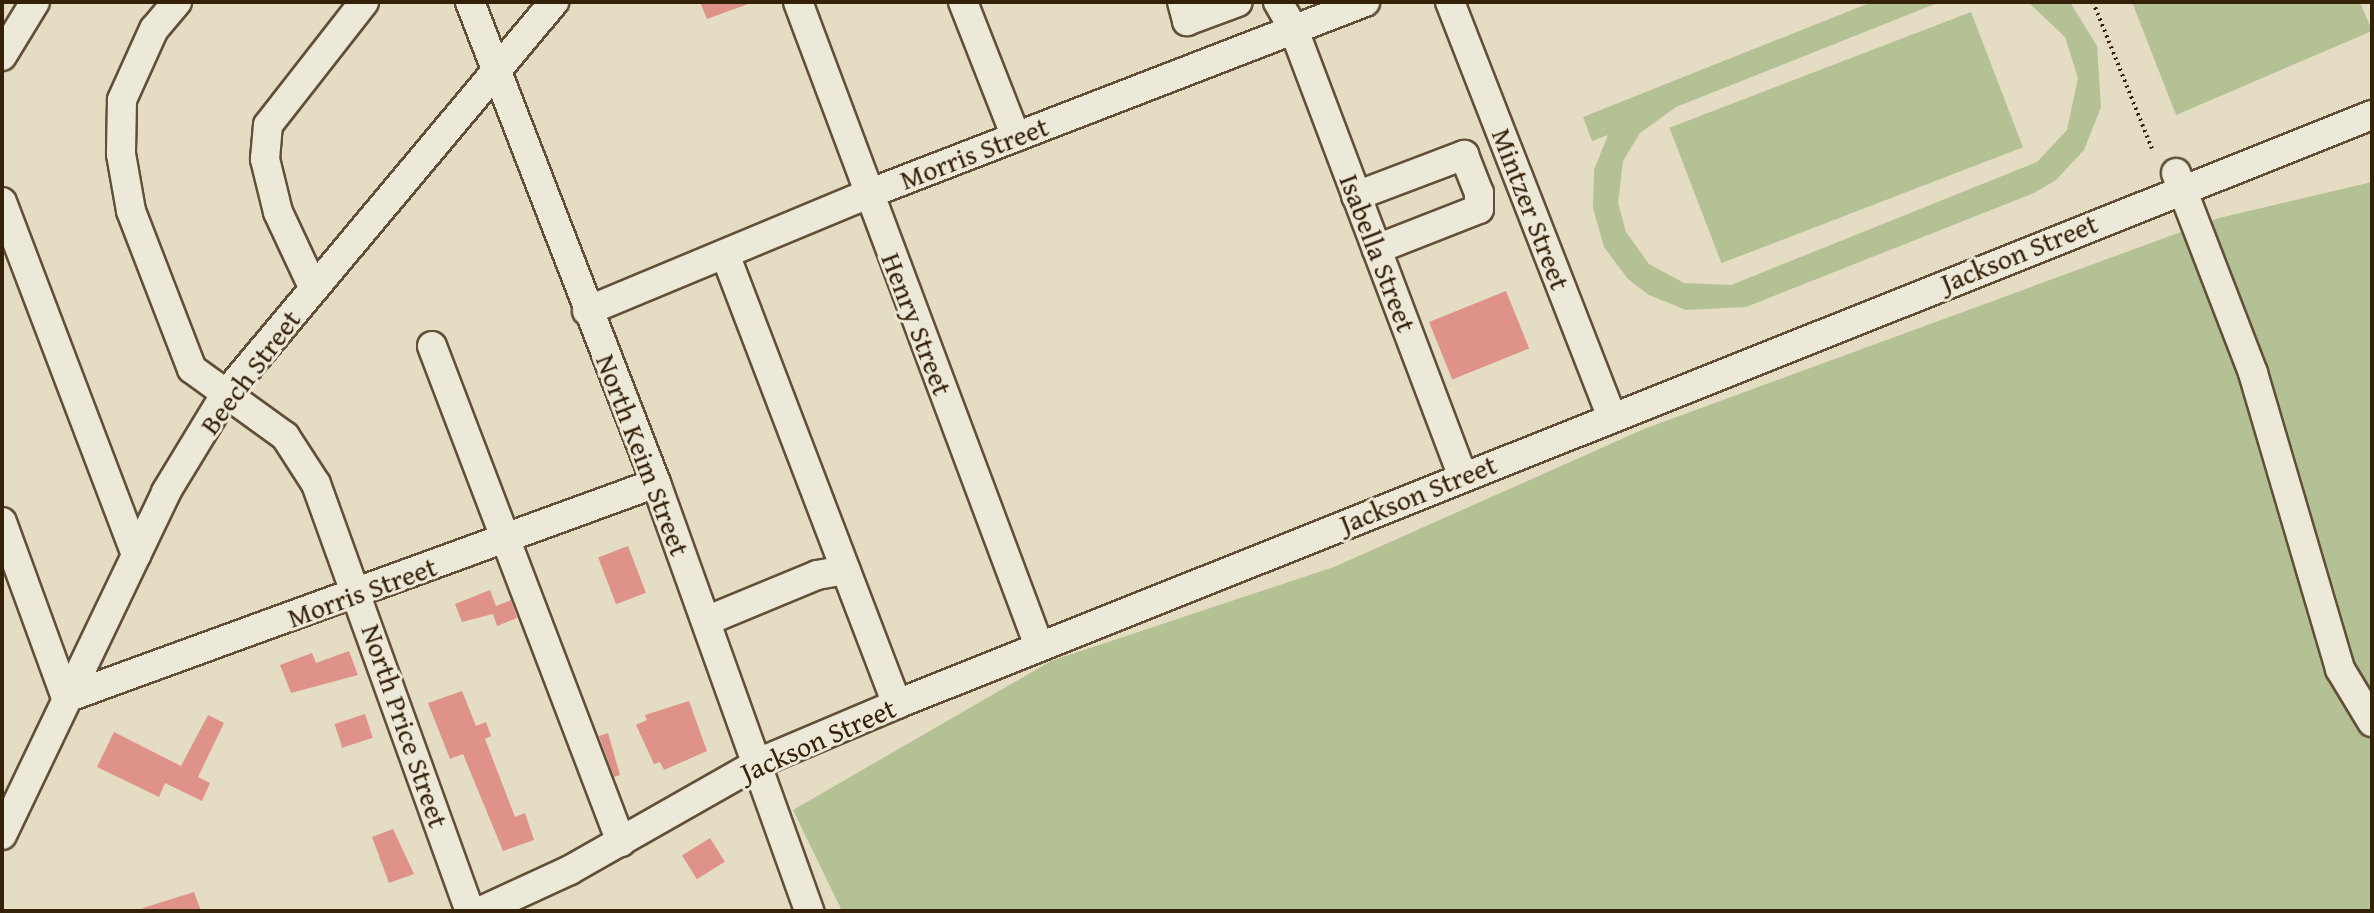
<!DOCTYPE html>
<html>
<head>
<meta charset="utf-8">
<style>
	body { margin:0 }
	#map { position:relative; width:2374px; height:913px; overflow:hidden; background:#e4ddc3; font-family:"Gentium Book Plus",serif }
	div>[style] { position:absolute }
	.green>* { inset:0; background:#b4c194; transform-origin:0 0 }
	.building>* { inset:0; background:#df928a; transform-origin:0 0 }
	.path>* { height:4px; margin-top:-2px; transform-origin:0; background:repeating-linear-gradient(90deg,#352008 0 2px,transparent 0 6px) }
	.roads { filter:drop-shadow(2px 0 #614f37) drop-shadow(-2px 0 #614f37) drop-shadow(0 2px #614f37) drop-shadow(0 -2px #614f37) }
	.minor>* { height:28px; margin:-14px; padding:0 14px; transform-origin:14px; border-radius:14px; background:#ede9d8 }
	span { translate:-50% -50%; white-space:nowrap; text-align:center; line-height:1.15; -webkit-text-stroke:6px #ede9d8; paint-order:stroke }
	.street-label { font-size:28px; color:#352008 }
	.frame { position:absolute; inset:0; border:4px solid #352008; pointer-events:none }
</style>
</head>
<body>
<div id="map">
	<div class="green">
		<i style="clip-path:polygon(1872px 2px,1940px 2px,1676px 107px,1640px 133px,1623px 161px,1618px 203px,1626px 232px,1649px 264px,1684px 283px,1731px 285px,2037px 162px,2067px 130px,2078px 78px,2065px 37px,2028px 2px,2070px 2px,2097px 46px,2101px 107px,2084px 150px,2056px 180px,2034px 193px,1746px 307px,1686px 310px,1649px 295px,1628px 279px,1604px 247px,1593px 208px,1594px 170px,1608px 135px,1592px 141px,1583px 117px)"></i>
		<i style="clip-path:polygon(2132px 2px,2360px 2px,2372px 31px,2176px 115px)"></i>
		<i style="left:1971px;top:12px;width:145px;height:323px;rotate:69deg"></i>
		<i style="clip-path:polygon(2372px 182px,2372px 911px,842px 911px,793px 810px,1051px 661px,1334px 567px,1644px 429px,2219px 218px)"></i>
	</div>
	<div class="building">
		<i style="clip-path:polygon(700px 2px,747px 2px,748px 4px,707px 19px)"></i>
		<i style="left:1506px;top:291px;width:62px;height:83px;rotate:68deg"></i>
		<i style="left:628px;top:546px;width:50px;height:32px;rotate:69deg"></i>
		<i style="clip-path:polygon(490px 590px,496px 606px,511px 600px,517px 618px,497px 626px,493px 614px,462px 622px,455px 604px)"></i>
		<i style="clip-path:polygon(349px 651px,358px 675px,291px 693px,280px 665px,312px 653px,316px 663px)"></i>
		<i style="clip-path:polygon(462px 691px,476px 726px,486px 722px,491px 736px,485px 739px,515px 817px,525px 813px,534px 840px,503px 851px,463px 754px,450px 759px,428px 703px)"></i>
		<i style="clip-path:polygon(689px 701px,707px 751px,664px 770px,660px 762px,654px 764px,636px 725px,647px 720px,645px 715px)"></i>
		<i style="left:365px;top:714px;width:25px;height:32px;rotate:72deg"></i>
		<i style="clip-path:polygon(208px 715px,224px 723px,198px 777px,210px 783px,202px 801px,165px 783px,159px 797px,97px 767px,114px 732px,181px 766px)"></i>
		<i style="clip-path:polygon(608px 733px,620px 775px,614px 777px,599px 736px)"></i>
		<i style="clip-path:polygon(393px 829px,414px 874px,389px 883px,372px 837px)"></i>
		<i style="left:710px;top:838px;width:28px;height:33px;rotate:58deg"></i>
		<i style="clip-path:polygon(194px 892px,201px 911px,144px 911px,143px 908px)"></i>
	</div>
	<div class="path">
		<i style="left:2093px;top:2px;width:158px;rotate:68.1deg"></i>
	</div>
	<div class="roads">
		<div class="minor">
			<i style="left:177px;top:2px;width:35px;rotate:130deg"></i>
			<i style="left:154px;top:29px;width:78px;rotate:114.3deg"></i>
			<i style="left:122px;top:100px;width:54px;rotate:91.1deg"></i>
			<i style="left:121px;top:154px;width:58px;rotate:80deg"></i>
			<i style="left:131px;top:211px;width:169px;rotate:68.9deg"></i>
			<i style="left:192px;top:369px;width:115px;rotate:35.8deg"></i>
			<i style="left:285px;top:436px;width:57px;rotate:57.1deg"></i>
			<i style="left:316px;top:484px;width:454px;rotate:70.2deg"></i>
			<i style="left:470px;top:2px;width:516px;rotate:68.86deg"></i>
			<i style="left:656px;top:483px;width:455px;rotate:70.3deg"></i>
			<i style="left:798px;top:2px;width:688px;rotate:69.48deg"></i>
			<i style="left:963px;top:2px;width:145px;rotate:68.6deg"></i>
			<i style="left:1182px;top:2px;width:20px;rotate:75deg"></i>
			<i style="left:1187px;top:21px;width:54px;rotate:-20.4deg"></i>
			<i style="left:1278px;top:2px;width:32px;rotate:60deg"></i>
			<i style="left:1294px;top:30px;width:478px;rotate:69.3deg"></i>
			<i style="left:1450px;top:2px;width:445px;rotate:68.7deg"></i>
			<i style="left:2px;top:56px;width:63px;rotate:-58.6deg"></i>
			<i style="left:2176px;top:173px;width:214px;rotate:68.9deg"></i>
			<i style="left:2253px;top:373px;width:309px;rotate:73.6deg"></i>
			<i style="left:2340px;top:669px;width:62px;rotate:58.9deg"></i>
			<i style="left:1356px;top:196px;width:116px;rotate:-20.8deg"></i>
			<i style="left:1464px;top:155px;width:41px;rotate:68.5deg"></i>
			<i style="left:1479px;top:193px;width:16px;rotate:90deg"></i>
			<i style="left:1479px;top:209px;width:110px;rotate:158.6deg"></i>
			<i style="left:2px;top:202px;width:378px;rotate:69.2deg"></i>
			<i style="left:725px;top:254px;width:482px;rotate:69.1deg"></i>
			<i style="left:314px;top:289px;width:85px;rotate:-115.1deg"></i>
			<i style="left:278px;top:212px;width:55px;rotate:-103.8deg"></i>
			<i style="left:265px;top:159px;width:34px;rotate:-85deg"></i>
			<i style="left:268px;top:125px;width:156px;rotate:-52deg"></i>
			<i style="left:587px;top:311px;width:304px;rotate:-22.6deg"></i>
			<i style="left:868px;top:194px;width:533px;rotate:-21.12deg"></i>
			<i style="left:432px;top:346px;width:531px;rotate:69.14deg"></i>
			<i style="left:2px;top:522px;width:187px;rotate:70deg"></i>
			<i style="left:66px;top:698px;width:628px;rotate:-20.02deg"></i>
			<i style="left:706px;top:621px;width:120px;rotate:-22.5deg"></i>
			<i style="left:817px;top:575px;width:29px;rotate:-10deg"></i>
			<i style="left:2px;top:835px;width:380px;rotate:-64.4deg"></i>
			<i style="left:166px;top:492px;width:114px;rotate:-58.7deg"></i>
			<i style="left:225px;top:395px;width:513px;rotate:-50.07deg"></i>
			<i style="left:481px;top:911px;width:98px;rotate:-24.7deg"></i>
			<i style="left:570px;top:870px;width:216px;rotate:-29.6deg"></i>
			<i style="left:758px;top:763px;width:151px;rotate:-23deg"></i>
			<i style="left:897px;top:704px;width:1588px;rotate:-21.77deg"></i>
		</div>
	</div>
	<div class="street-label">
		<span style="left:974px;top:153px;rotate:-21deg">Morris Street</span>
		<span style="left:1531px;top:209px;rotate:69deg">Mintzer Street</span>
		<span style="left:1378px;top:253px;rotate:69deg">Isabella Street</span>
		<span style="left:2019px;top:253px;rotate:-22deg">Jackson Street</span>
		<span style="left:917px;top:324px;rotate:69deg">Henry Street</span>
		<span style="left:250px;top:372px;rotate:-53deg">Beech Street</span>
		<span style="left:643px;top:455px;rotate:69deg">North Keim Street</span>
		<span style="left:1418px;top:494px;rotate:-22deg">Jackson Street</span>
		<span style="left:362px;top:592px;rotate:-20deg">Morris Street</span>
		<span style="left:405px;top:726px;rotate:71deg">North Price Street</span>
		<span style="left:818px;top:740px;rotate:-24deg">Jackson Street</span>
	</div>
	<div class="frame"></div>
</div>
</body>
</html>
